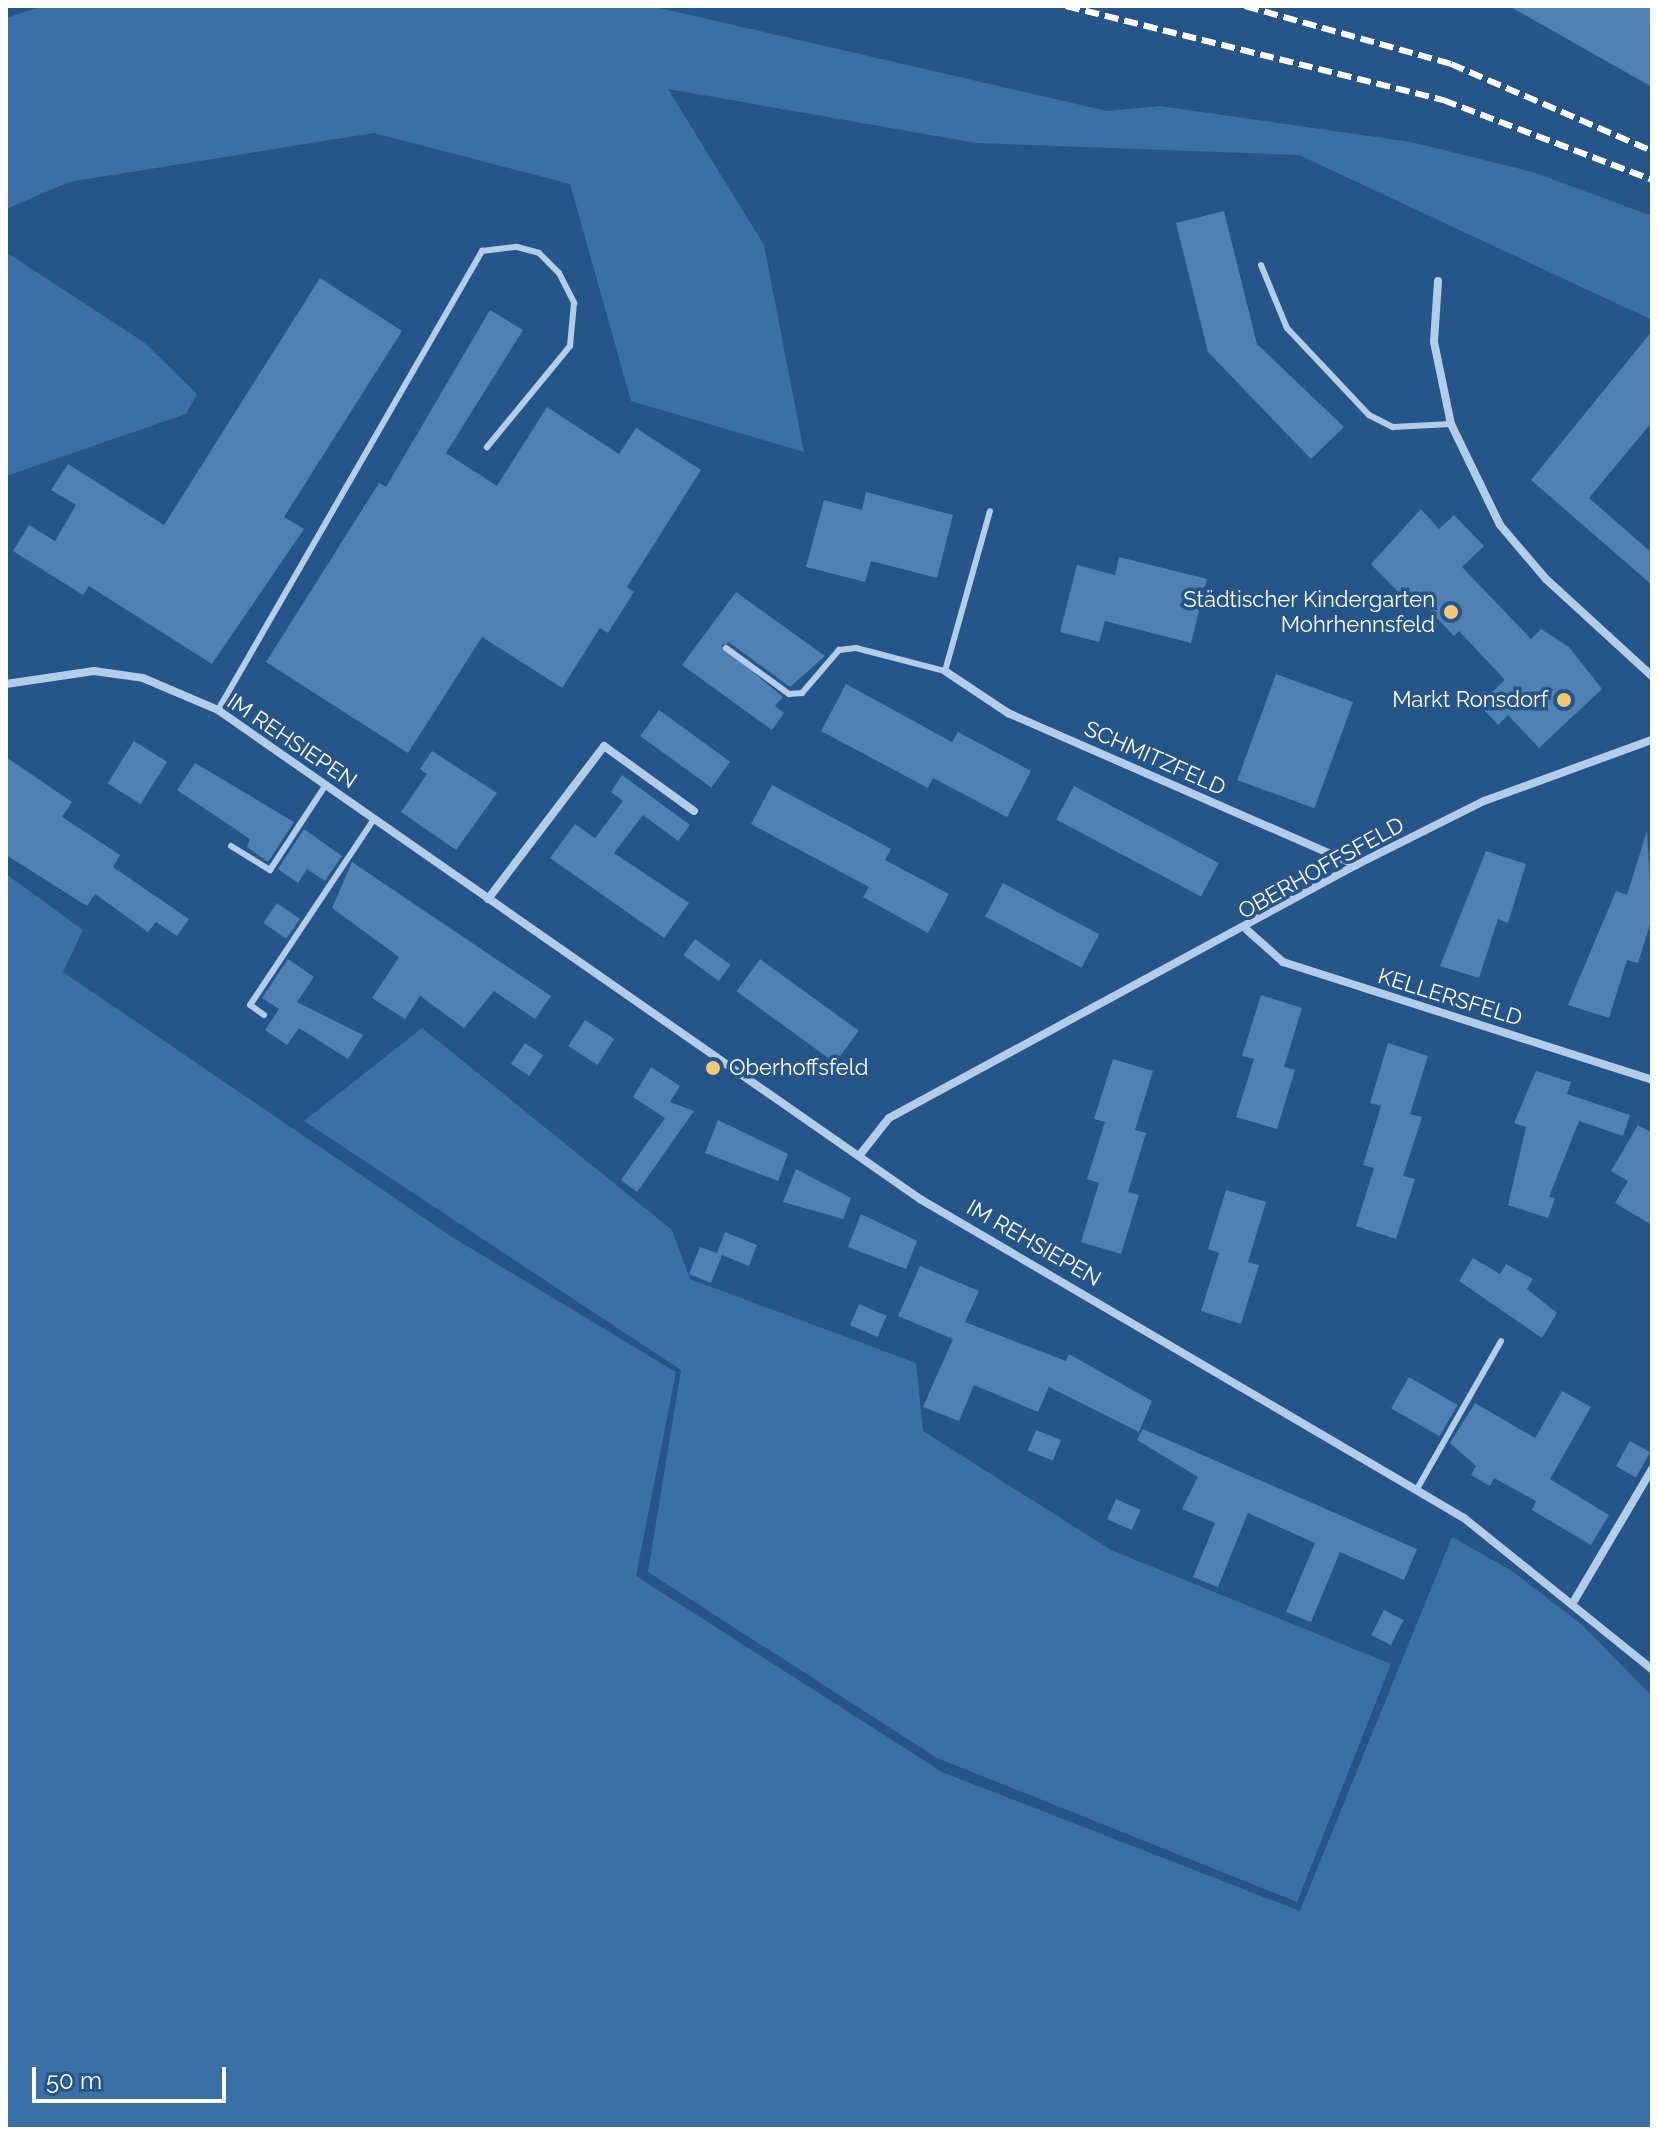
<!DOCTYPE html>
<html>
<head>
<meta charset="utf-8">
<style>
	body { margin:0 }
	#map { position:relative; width:1658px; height:2135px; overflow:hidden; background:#255589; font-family:Raleway,sans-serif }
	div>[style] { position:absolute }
	.green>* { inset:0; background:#3970a6 }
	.building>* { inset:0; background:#5181b2; transform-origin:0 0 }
	.service>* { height:6px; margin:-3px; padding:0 3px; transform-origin:3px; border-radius:3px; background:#b1cdea }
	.minor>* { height:8px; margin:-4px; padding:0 4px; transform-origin:4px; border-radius:4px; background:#b1cdea }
	.rail>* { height:6px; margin-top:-3px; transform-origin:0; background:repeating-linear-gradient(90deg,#fff 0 14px,transparent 0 20px) }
	.dots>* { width:22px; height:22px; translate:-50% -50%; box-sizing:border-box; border:4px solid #255589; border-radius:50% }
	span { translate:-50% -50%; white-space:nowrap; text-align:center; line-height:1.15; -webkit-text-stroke:7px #255589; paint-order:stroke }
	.poi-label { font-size:22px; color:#fff }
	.right { translate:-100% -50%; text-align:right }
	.left { translate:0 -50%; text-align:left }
	.street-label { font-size:22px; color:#fff }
	.frame { position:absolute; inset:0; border:8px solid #fff; pointer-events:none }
	.scale { position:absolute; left:32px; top:2067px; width:194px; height:36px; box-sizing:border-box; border:4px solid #fff; border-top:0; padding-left:10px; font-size:24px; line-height:28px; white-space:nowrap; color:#fff; -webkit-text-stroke:6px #255589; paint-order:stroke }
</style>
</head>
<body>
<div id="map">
	<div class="green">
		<i style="clip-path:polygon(43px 6px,651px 6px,1107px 111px,1160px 106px,1411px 142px,1533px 172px,1652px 216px,1652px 320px,1299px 155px,976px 143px,668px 89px,764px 245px,804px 452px,631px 401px,570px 184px,374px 133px,69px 182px,6px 209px,6px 18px)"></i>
		<i style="clip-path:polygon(6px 252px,145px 343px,197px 394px,186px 414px,6px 476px)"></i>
		<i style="clip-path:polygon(6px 874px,83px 930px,63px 972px,452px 1237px,676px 1372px,636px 1576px,942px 1772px,1300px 1911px,1452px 1537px,1512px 1571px,1581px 1624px,1652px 1696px,1652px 2129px,6px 2129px)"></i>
		<i style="clip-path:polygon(422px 1028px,672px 1230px,690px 1279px,916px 1363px,923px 1431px,1111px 1550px,1391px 1664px,1297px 1902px,937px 1758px,648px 1572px,681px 1370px,304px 1121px)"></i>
	</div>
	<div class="building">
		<i style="clip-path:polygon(1509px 6px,1652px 6px,1652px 87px)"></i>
		<i style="clip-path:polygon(1224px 211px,1257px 344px,1344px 427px,1311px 459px,1208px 352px,1176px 223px)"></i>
		<i style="clip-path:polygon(320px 278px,402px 331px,284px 517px,304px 529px,212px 664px,89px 586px,83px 595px,13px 551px,29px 525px,55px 541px,76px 505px,51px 490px,68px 464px,164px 525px)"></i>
		<i style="clip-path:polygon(490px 310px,523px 330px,446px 453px,497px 486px,547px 407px,619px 454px,636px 428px,701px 470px,627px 587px,634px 592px,608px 633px,600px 628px,562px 688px,482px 637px,408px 753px,266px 662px,379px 483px,386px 487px)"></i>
		<i style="clip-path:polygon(1652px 331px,1652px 422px,1589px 498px,1652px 553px,1652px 585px,1531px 480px)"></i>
		<i style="clip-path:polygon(866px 492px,953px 515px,937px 578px,871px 561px,865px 582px,806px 567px,824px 500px,862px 510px)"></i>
		<i style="clip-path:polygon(1421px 509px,1439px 529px,1454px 515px,1484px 546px,1462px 567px,1531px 639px,1541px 629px,1569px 647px,1602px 689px,1539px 748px,1508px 715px,1498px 725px,1479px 704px,1505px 680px,1459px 631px,1454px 636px,1412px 592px,1405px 599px,1371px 564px)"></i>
		<i style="clip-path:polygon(1119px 557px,1207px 579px,1191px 643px,1105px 621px,1099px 642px,1060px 632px,1077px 565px,1115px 575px)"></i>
		<i style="clip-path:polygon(736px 592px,825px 656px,790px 687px,730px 643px,721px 645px,783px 697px,775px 706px,784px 713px,772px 730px,682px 665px)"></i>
		<i style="left:1276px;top:674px;width:82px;height:113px;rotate:20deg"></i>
		<i style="clip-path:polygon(846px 684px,952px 742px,958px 732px,1031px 771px,1007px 817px,933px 778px,928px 788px,821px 731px)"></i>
		<i style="left:659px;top:710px;width:88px;height:32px;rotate:36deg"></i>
		<i style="left:134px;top:741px;width:39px;height:50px;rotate:32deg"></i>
		<i style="clip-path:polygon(432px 751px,497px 793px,456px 850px,401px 812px,427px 774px,420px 769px)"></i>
		<i style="clip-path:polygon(6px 757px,72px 802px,62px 817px,120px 855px,113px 867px,189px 919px,177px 936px,156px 922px,148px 932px,95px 894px,87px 906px,6px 855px)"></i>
		<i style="clip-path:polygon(195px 763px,294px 822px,268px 862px,247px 847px,250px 839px,177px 790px)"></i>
		<i style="clip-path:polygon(622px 775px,690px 825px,678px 841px,643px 815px,614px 853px,689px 903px,664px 938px,550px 858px,575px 824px,595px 838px,623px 801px,611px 792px)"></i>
		<i style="clip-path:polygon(772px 785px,891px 849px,885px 860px,949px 894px,928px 933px,863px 897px,869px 887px,751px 824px)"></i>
		<i style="left:1074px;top:786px;width:164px;height:38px;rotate:28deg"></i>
		<i style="clip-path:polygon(304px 829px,342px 856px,325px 881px,307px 869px,298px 883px,278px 869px)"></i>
		<i style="clip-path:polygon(1647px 831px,1652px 918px,1638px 963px,1627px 960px,1609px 1018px,1568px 1005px,1616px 891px,1627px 895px)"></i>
		<i style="clip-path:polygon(1486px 851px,1526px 864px,1508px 923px,1498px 919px,1479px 978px,1440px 966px)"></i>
		<i style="clip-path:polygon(352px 862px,551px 996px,535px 1019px,494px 991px,464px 1028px,420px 996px,405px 1019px,372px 998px,399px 957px,332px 908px)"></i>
		<i style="left:1003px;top:883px;width:109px;height:38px;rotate:28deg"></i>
		<i style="left:277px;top:903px;width:28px;height:24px;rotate:35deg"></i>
		<i style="left:695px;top:939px;width:44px;height:20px;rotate:36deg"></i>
		<i style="clip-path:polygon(288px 959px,314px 977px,297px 1002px,363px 1035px,348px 1059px,299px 1028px,287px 1045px,265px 1030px,279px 1009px,262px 998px)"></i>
		<i style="left:760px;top:959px;width:122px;height:40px;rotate:36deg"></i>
		<i style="clip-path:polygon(1261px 995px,1302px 1008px,1284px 1067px,1295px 1070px,1277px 1129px,1236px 1117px,1254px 1059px,1242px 1056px)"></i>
		<i style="left:585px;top:1020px;width:35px;height:31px;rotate:33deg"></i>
		<i style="left:525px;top:1043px;width:22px;height:25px;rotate:34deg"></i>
		<i style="clip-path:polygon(1388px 1043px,1428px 1056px,1410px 1114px,1422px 1117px,1403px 1176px,1415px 1179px,1396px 1239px,1356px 1226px,1374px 1168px,1363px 1165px,1381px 1106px,1370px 1103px)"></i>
		<i style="clip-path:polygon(1113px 1059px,1153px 1071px,1135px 1130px,1146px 1133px,1128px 1192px,1139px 1195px,1121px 1254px,1081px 1242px,1099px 1183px,1087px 1179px,1105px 1122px,1094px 1119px)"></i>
		<i style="clip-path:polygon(651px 1067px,680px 1086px,670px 1102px,694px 1111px,637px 1192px,621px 1180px,665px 1118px,633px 1097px)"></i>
		<i style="clip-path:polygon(1536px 1071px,1571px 1082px,1567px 1094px,1630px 1115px,1623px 1136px,1579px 1121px,1549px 1197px,1555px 1198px,1548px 1218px,1508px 1205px,1526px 1127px,1514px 1123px)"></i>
		<i style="clip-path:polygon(718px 1120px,788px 1154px,778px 1181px,705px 1153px)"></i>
		<i style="clip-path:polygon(1638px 1125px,1652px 1133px,1652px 1225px,1615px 1203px,1628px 1181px,1611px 1171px)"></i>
		<i style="clip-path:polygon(796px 1169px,851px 1198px,843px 1219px,783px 1202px)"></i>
		<i style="clip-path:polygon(1226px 1190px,1266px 1202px,1248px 1262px,1259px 1265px,1241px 1324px,1201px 1311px,1219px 1253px,1208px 1249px)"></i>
		<i style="clip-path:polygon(861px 1214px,917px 1241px,906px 1269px,848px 1247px)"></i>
		<i style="clip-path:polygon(725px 1232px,757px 1245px,749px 1266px,722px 1255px,711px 1283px,689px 1274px,700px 1247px,717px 1253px)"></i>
		<i style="clip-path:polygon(1473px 1258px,1500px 1274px,1506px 1264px,1533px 1279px,1527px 1289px,1557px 1313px,1542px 1338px,1459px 1281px)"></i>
		<i style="clip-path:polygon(920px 1266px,979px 1291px,965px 1322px,1066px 1361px,1069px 1354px,1152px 1401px,1139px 1432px,1049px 1387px,1038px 1412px,974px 1385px,959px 1421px,923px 1407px,953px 1339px,898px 1316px)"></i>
		<i style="left:859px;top:1304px;width:30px;height:23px;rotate:23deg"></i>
		<i style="left:1409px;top:1377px;width:56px;height:36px;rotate:30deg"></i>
		<i style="clip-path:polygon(1562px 1391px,1591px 1407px,1550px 1479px,1609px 1515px,1591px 1545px,1532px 1510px,1536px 1501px,1494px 1478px,1490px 1486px,1471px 1475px,1476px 1466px,1450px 1443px,1475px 1403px,1535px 1438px)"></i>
		<i style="clip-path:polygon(1143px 1429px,1417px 1549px,1404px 1580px,1340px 1552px,1311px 1622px,1286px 1612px,1315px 1543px,1248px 1513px,1218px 1587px,1193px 1577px,1215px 1523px,1182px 1509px,1198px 1477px,1137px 1440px)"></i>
		<i style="left:1036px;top:1430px;width:27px;height:22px;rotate:22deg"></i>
		<i style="left:1630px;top:1441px;width:23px;height:29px;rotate:29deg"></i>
		<i style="left:1116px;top:1499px;width:27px;height:22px;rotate:24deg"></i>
		<i style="left:1384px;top:1610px;width:22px;height:28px;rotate:27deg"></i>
	</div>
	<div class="service">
		<i style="left:1261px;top:265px;width:68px;rotate:67.6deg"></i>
		<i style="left:1287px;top:328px;width:120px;rotate:46.7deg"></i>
		<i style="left:1369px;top:415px;width:27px;rotate:27deg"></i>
		<i style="left:1393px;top:427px;width:58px;rotate:-3deg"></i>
		<i style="left:726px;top:648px;width:78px;rotate:36.1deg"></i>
		<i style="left:789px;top:694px;width:13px;rotate:-4deg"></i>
		<i style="left:802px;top:693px;width:57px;rotate:-49.3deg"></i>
		<i style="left:839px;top:650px;width:17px;rotate:-7deg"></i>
		<i style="left:856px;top:648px;width:92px;rotate:14.5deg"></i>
		<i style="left:945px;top:671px;width:166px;rotate:-74.3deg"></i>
		<i style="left:218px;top:710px;width:530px;rotate:-60.09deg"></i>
		<i style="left:482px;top:251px;width:35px;rotate:-7deg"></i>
		<i style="left:517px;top:247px;width:23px;rotate:15deg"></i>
		<i style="left:539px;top:253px;width:28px;rotate:45deg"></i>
		<i style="left:559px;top:273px;width:34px;rotate:63deg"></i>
		<i style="left:574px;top:303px;width:43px;rotate:95.3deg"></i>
		<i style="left:570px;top:346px;width:131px;rotate:129.4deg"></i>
		<i style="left:231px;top:846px;width:46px;rotate:31.6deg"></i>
		<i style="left:270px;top:870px;width:100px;rotate:-56.8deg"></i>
		<i style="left:264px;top:1015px;width:17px;rotate:-144deg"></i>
		<i style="left:250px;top:1005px;width:224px;rotate:-56.3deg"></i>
		<i style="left:1417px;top:1489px;width:170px;rotate:-60.4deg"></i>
	</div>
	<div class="minor">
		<i style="left:1438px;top:281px;width:61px;rotate:93.8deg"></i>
		<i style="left:1434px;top:342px;width:84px;rotate:78.3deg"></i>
		<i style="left:1451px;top:424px;width:112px;rotate:64.1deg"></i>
		<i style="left:1500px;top:525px;width:71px;rotate:49.6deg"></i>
		<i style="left:1546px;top:579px;width:144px;rotate:42.5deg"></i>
		<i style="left:945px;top:671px;width:76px;rotate:33.7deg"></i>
		<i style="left:1008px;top:713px;width:380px;rotate:23.6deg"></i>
		<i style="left:6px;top:684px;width:89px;rotate:-8.4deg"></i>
		<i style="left:94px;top:671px;width:49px;rotate:8.1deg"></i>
		<i style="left:143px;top:678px;width:82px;rotate:23.1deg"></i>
		<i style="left:218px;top:710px;width:856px;rotate:34.86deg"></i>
		<i style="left:920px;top:1199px;width:631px;rotate:30.39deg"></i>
		<i style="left:1464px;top:1518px;width:241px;rotate:38.8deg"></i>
		<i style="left:488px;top:899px;width:192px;rotate:-52.8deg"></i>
		<i style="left:604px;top:746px;width:111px;rotate:35.8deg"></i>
		<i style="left:1247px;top:930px;width:48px;rotate:41.6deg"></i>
		<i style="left:1283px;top:962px;width:387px;rotate:17.7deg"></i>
		<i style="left:859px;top:1156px;width:48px;rotate:-51.7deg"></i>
		<i style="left:889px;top:1118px;width:531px;rotate:-28.45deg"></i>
		<i style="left:1356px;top:865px;width:143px;rotate:-26.6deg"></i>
		<i style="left:1484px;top:801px;width:179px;rotate:-20deg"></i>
		<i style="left:1574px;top:1601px;width:153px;rotate:-59.4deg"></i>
	</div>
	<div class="rail">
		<i style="left:1066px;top:6px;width:389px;rotate:14deg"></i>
		<i style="left:1443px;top:100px;width:224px;rotate:20.9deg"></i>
		<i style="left:1245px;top:6px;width:214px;rotate:15.7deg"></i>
		<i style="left:1451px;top:64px;width:219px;rotate:23.4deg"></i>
	</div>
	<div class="dots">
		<i style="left:1451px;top:612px;background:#f4c975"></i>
		<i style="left:1564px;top:700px;background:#f4c975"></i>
		<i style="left:713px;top:1068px;background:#f4c975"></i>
	</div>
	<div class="poi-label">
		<span class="right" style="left:1435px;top:612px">Städtischer Kindergarten<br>Mohrhennsfeld</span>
		<span class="right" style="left:1548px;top:700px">Markt Ronsdorf</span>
		<span class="left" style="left:729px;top:1068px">Oberhoffsfeld</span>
	</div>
	<div class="street-label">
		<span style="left:292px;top:741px;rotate:34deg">IM REHSIEPEN</span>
		<span style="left:1155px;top:758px;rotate:24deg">SCHMITZFELD</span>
		<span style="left:1321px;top:868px;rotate:-29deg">OBERHOFFSFELD</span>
		<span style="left:1450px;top:997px;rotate:17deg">KELLERSFELD</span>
		<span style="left:1034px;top:1243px;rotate:30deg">IM REHSIEPEN</span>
	</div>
	<div class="frame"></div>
	<div class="scale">50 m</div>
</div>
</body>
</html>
